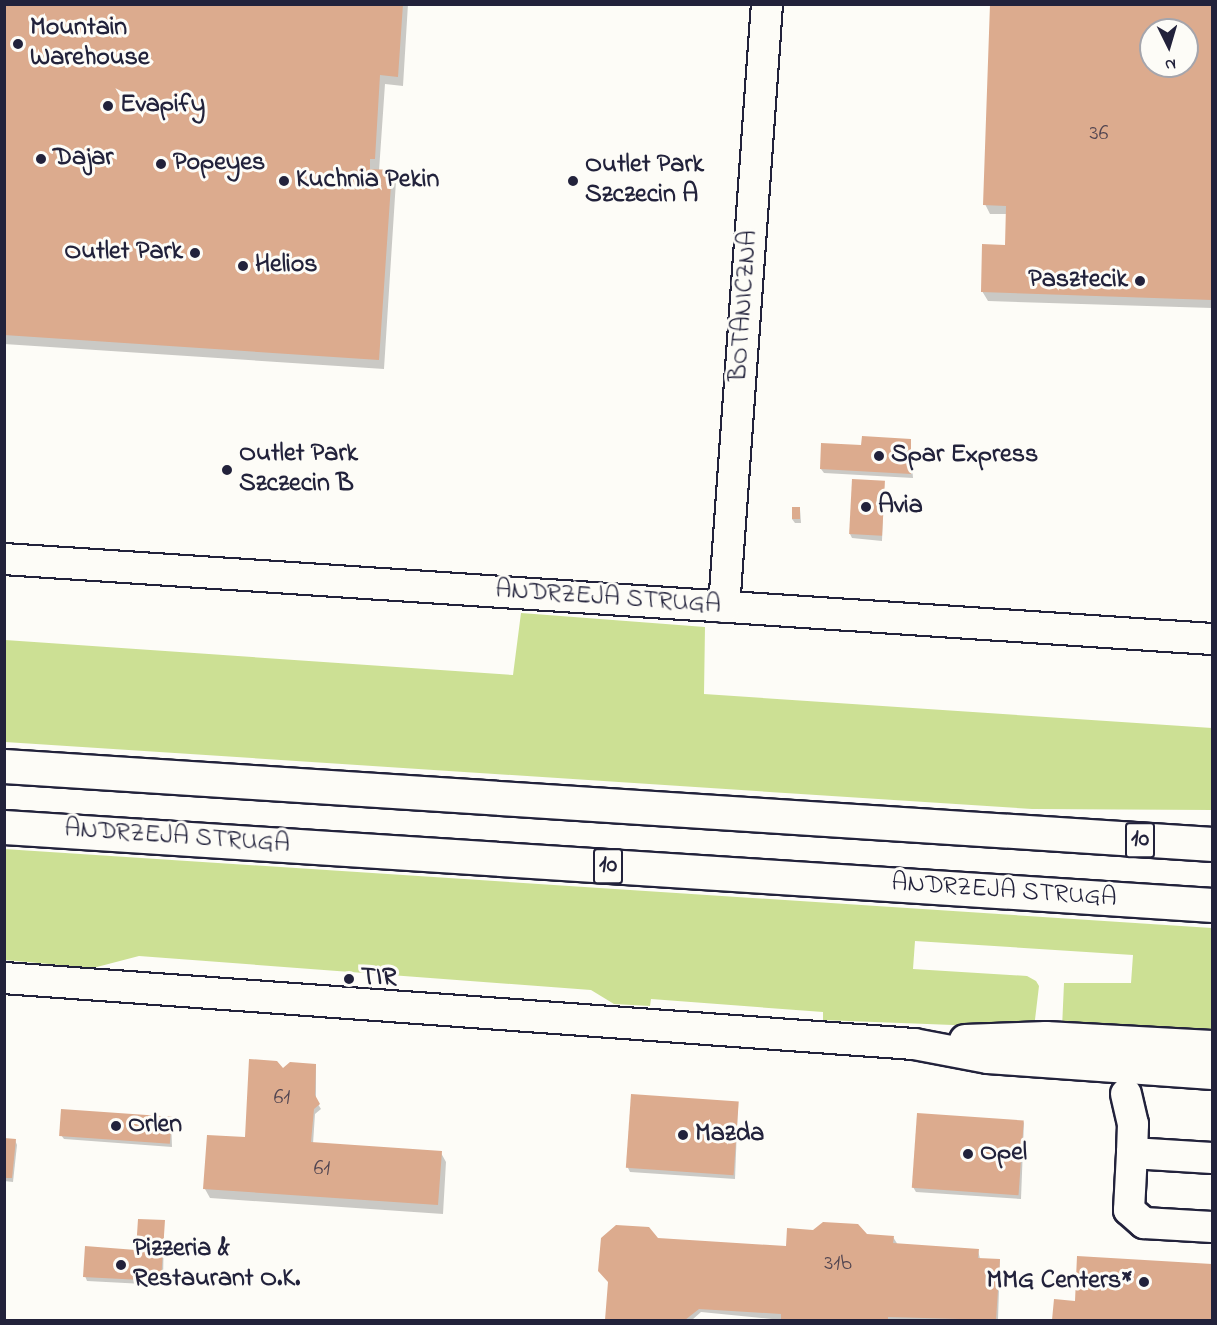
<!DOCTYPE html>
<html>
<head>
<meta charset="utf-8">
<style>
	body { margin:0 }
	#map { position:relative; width:1217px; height:1325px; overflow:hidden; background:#fdfcf7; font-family:"Indie Flower",sans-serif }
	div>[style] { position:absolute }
	.green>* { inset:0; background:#cce094 }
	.shadow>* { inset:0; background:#0003 }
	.building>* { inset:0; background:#dcab8e; transform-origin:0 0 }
	.roads { filter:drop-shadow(2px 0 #22223b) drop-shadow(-2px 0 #22223b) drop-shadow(0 2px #22223b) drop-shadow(0 -2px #22223b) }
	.street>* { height:30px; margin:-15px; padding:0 15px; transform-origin:15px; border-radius:15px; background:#fdfcf7 }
	.primary>* { height:33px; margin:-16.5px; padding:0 16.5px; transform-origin:16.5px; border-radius:16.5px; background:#fdfcf7 }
	.dots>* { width:16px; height:16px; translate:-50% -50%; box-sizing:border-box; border:3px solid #fdfcf7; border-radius:50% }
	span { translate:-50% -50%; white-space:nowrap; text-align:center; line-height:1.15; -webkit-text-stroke:6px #fdfcf7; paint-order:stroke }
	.number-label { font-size:22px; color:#504450 }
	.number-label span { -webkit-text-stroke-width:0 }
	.shield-label span { padding:2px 4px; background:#fdfcf7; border:2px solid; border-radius:4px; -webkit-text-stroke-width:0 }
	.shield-label { font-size:24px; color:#22223b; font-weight:700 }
	.poi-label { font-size:26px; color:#22223b; font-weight:700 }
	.left { translate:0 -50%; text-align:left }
	.right { translate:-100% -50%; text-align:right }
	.street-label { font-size:26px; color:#22223b }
	.frame { position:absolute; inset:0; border:6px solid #22223b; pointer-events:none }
	.north { position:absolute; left:1139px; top:18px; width:60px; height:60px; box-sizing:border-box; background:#fdfcf7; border:2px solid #a5a5ac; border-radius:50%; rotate:175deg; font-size:16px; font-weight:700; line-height:24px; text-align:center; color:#22223b }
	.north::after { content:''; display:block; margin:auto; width:21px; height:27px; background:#22223b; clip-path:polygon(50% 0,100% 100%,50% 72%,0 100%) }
</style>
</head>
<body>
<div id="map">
	<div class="green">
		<i style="clip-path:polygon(521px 613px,705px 627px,704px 694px,1212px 728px,1212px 810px,1032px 809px,5px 742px,5px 640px,513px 675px)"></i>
		<i style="clip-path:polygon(4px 849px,1212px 928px,1212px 1036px,1062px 1028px,1064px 983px,1131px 983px,1133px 955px,915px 941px,913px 969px,1027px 976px,1036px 981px,1039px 986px,1034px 1028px,823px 1020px,823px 1012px,651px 999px,650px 1006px,614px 1004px,591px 990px,139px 956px,93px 968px,5px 960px)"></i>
	</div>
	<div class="shadow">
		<i style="clip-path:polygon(4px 4px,408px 4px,403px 86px,385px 84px,379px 171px,391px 171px,396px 181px,384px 369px,4px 344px)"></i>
		<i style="clip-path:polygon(evenodd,992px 4px,1212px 4px,1212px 308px,988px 301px,982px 291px,1006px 246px,1007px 214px,990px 214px,985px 204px,992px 4px,1151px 30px,1187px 30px,1187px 66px,1151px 66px,1151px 30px)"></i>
		<i style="clip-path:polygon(910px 440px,913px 478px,824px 473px,821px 469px,863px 447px)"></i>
		<i style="clip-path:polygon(884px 482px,882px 541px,852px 538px,850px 534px)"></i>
		<i style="clip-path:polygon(800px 509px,801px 523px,795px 523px,792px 519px)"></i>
		<i style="clip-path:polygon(316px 1065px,316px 1101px,321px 1109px,315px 1114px,313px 1144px,441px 1153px,446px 1162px,443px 1214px,210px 1198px,205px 1189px,247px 1139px,283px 1071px)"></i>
		<i style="clip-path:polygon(738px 1103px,735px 1179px,630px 1172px,628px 1168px)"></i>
		<i style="clip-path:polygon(171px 1118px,172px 1147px,64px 1139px,61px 1135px)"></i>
		<i style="clip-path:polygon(1024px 1122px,1021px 1199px,916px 1192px,913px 1187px)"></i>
		<i style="clip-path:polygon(4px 1140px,15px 1140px,17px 1145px,13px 1182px,4px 1181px)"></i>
		<i style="clip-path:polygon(164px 1222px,163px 1285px,87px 1281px,85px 1276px,138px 1251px)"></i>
		<i style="clip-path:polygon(866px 1235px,893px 1237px,898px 1245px,978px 1250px,980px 1259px,1000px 1260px,998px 1320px,782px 1320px,701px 1312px,692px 1320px,607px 1320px,609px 1283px,657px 1239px,785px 1247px)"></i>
		<i style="clip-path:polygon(1079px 1257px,1212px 1266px,1212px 1320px,1054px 1320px,1055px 1301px,1076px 1303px)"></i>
	</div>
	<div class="building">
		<i style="clip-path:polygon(4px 4px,403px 4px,398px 77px,380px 75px,375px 159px,370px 159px,370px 169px,392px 170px,379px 360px,4px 335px)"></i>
		<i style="clip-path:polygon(evenodd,990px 4px,1212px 4px,1212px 300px,981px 292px,982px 244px,1005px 245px,1006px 206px,983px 205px,990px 4px,1151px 30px,1187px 30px,1187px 66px,1151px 66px,1151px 30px)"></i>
		<i style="clip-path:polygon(862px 436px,911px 439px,911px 474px,820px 469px,821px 443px,861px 445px)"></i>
		<i style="left:852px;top:479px;width:33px;height:55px;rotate:3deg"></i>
		<i style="left:792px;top:507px;width:8px;height:12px"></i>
		<i style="clip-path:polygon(249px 1059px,277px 1061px,283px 1068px,290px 1062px,316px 1064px,315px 1095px,320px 1104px,314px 1109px,311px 1142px,442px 1151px,438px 1205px,203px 1189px,207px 1135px,245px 1137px)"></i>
		<i style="left:631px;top:1094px;width:108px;height:74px;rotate:4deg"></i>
		<i style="left:61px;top:1109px;width:111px;height:27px;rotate:4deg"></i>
		<i style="left:917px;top:1113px;width:107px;height:75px;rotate:4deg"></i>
		<i style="clip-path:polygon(4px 1138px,16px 1139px,12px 1178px,4px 1178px)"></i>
		<i style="clip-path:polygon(138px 1219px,165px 1220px,161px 1281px,83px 1277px,85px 1246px,136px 1250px)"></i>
		<i style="clip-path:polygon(823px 1222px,858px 1224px,867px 1234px,894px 1236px,893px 1243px,979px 1249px,978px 1258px,1000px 1259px,996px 1320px,888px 1317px,888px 1320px,781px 1320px,781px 1314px,699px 1309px,685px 1320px,605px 1320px,608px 1282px,598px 1271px,601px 1238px,616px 1225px,649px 1227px,658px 1238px,786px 1246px,787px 1228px,813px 1230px)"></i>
		<i style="clip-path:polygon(1077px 1256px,1212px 1264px,1212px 1320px,1052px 1320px,1054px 1299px,1075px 1301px)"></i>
	</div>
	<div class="roads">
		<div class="street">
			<i style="left:4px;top:559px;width:1211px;rotate:3.79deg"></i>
			<i style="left:724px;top:607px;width:605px;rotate:-85.92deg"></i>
			<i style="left:4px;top:978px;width:912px;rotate:4.15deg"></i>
			<i style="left:914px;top:1044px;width:75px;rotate:10.7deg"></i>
			<i style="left:988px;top:1058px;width:225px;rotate:4.1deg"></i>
			<i style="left:965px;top:1040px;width:81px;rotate:-2.1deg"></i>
			<i style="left:1046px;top:1037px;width:166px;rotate:3.1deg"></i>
			<i style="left:1126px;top:1094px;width:31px;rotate:77deg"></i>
			<i style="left:1133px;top:1124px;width:29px;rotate:92deg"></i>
			<i style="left:1132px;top:1153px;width:80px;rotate:3.6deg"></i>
			<i style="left:1132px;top:1153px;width:57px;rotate:93deg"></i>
			<i style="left:1129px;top:1210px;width:20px;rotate:41deg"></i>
			<i style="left:1144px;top:1223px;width:68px;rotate:3.4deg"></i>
		</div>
		<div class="primary">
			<i style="left:4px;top:766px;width:1211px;rotate:3.69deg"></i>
			<i style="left:4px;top:827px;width:1211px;rotate:3.69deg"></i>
		</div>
	</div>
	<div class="dots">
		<i style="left:18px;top:44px;background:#22223b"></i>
		<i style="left:108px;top:106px;background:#22223b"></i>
		<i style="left:41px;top:159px;background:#22223b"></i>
		<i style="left:161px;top:164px;background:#22223b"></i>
		<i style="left:284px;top:181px;background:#22223b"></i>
		<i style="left:573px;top:181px;background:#22223b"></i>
		<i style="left:195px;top:253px;background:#22223b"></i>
		<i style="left:243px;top:266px;background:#22223b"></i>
		<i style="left:1140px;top:281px;background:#22223b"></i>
		<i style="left:879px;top:456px;background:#22223b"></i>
		<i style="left:227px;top:470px;background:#22223b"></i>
		<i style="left:866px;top:507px;background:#22223b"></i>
		<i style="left:349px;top:979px;background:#22223b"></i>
		<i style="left:116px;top:1126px;background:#22223b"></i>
		<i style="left:683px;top:1135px;background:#22223b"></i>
		<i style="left:968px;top:1154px;background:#22223b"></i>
		<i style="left:121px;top:1265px;background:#22223b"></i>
		<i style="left:1144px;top:1282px;background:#22223b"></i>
	</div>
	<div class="number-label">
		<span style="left:1099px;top:135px">36</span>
		<span style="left:282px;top:1099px">61</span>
		<span style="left:322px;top:1170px">61</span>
		<span style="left:838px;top:1265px">31b</span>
	</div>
	<div class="shield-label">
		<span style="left:1140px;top:840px">10</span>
		<span style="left:608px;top:866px">10</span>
	</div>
	<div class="poi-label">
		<span class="left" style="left:30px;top:44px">Mountain<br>Warehouse</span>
		<span class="left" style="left:120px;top:106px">Evapify</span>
		<span class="left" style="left:53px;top:159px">Dajar</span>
		<span class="left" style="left:173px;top:164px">Popeyes</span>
		<span class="left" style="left:585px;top:181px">Outlet Park<br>Szczecin A</span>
		<span class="left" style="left:296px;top:181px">Kuchnia Pekin</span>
		<span class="right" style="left:183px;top:253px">Outlet Park</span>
		<span class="left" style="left:255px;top:266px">Helios</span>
		<span class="right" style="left:1128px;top:281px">Pasztecik</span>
		<span class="left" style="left:239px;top:470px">Outlet Park<br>Szczecin B</span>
		<span class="left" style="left:891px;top:456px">Spar Express</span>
		<span class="left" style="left:878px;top:507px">Avia</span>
		<span class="left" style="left:361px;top:979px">TIR</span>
		<span class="left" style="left:128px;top:1126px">Orlen</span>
		<span class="left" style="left:695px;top:1135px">Mazda</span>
		<span class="left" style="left:980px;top:1154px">Opel</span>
		<span class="left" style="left:133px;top:1265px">Pizzeria &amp;<br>Restaurant O.K.</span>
		<span class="right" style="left:1132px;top:1282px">MMG Centers*</span>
	</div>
	<div class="street-label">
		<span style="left:745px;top:306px;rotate:-86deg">BOTANICZNA</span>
		<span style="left:608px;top:599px;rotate:4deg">ANDRZEJA STRUGA</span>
		<span style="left:177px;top:838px;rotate:4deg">ANDRZEJA STRUGA</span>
		<span style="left:1004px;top:892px;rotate:4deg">ANDRZEJA STRUGA</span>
	</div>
	<div class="frame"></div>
	<div class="north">N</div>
</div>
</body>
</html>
